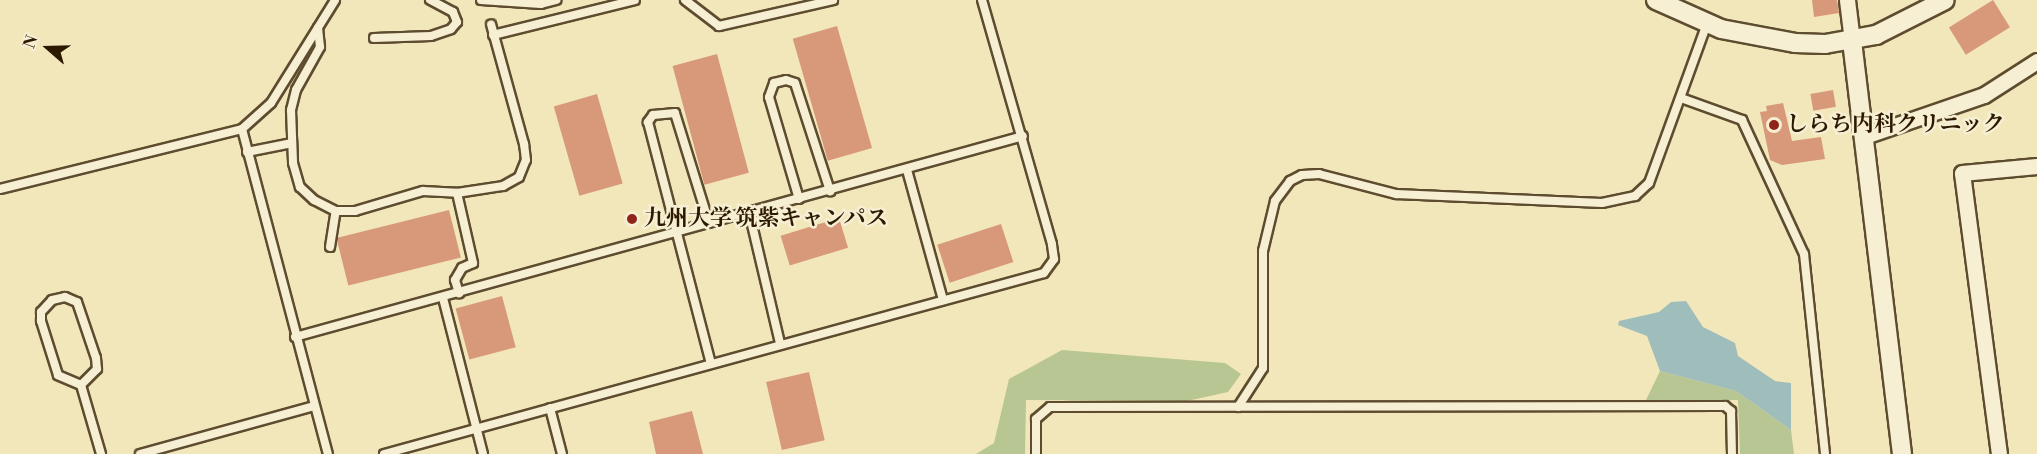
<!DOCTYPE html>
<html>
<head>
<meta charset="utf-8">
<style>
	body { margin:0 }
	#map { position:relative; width:2037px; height:454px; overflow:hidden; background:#f2e6bb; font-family:"Libre Bodoni","Noto Serif JP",serif }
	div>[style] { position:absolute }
	.green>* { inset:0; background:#b7c692 }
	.water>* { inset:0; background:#9fbdba }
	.building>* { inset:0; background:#d7997a; transform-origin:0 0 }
	.roads { filter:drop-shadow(2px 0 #5e4c2f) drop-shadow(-2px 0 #5e4c2f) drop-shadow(0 2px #5e4c2f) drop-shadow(0 -2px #5e4c2f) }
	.service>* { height:8px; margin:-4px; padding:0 4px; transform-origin:4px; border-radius:4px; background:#f7efd3 }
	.minor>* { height:15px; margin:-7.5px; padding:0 7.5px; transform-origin:7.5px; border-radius:7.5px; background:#f7efd3 }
	.tertiary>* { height:18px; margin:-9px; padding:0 9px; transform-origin:9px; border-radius:9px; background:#f7efd3 }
	.dots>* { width:16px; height:16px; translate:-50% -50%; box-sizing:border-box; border:3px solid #f7efd3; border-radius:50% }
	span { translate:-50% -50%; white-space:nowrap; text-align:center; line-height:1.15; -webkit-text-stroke:5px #f7efd3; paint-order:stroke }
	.poi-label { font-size:22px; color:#2c1900; font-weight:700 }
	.left { translate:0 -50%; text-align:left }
	.north { position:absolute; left:18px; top:18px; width:60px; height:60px; -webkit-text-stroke:4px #f7efd3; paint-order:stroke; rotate:290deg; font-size:16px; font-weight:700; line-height:24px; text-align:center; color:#2c1900 }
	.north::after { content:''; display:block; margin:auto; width:21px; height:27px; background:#2c1900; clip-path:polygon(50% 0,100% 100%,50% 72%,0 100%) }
</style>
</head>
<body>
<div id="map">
	<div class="green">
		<i style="clip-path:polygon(1062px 350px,1225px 363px,1241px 374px,1228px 392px,1187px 401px,1026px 400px,1025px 454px,976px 454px,994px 443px,1009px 379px)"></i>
		<i style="clip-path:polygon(1660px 371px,1736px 391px,1791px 430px,1794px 454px,1740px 454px,1738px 400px,1646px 400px)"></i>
	</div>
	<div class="water">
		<i style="clip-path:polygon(1686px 301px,1703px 327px,1735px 343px,1738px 356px,1775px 381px,1791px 383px,1791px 430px,1736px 391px,1660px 371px,1647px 336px,1618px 325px,1619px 321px,1659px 312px,1671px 302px)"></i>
	</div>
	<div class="building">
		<i style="clip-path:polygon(1812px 0,1837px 0,1839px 13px,1814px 17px)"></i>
		<i style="left:1993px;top:0;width:32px;height:52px;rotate:58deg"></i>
		<i style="left:837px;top:26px;width:127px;height:46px;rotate:74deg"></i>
		<i style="left:717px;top:54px;width:123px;height:46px;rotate:75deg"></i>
		<i style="left:1833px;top:90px;width:17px;height:23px;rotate:80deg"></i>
		<i style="left:597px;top:94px;width:93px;height:45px;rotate:74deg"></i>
		<i style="clip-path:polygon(1783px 103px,1792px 141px,1821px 137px,1825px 159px,1782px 165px,1770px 160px,1760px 112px,1767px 111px,1766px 106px)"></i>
		<i style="left:449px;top:210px;width:49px;height:116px;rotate:76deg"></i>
		<i style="left:839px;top:218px;width:31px;height:61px;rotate:73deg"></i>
		<i style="left:1001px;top:224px;width:40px;height:67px;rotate:72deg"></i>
		<i style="left:502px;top:296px;width:53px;height:48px;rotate:75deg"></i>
		<i style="left:809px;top:372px;width:70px;height:44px;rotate:77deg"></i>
		<i style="clip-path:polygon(692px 411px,703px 454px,656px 454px,649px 422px)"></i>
	</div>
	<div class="roads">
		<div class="service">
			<i style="left:481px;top:0;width:60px;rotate:3.8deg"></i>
			<i style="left:541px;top:4px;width:16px;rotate:-15deg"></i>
			<i style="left:685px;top:0;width:43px;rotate:37.4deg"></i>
			<i style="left:719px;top:26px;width:117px;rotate:-12.8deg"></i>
			<i style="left:318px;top:28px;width:19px;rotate:84deg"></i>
			<i style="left:320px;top:47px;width:49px;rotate:119.2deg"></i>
			<i style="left:296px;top:90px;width:21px;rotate:104deg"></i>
			<i style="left:291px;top:110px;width:53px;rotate:87.8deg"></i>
			<i style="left:293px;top:163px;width:25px;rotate:74deg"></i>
			<i style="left:300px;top:187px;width:19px;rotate:43deg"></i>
			<i style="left:314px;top:200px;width:25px;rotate:27deg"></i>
			<i style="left:336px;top:211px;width:19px"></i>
			<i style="left:355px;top:211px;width:71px;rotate:-16.4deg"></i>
			<i style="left:423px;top:191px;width:34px;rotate:3deg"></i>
			<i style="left:457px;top:193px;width:47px;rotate:-8.7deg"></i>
			<i style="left:503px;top:186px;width:18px;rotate:-29deg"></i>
			<i style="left:519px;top:177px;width:18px;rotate:-68deg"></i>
			<i style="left:526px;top:160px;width:16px;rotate:-97deg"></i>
			<i style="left:524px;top:144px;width:124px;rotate:-105.4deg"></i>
			<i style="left:493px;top:35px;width:146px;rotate:-13.8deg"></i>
			<i style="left:374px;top:38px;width:57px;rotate:-2deg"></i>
			<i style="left:431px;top:36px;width:21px;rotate:-19deg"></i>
			<i style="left:451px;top:29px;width:9px;rotate:-49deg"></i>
			<i style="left:457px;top:22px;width:11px;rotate:-112deg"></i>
			<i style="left:453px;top:12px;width:26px;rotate:-152deg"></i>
			<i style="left:1681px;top:98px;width:65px;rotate:19.8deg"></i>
			<i style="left:1742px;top:120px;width:148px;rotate:65.2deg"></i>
			<i style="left:1804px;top:254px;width:201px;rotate:84deg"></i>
			<i style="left:242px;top:129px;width:336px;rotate:75.2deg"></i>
			<i style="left:247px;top:152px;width:46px;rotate:-11.3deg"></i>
			<i style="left:907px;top:170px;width:135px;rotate:74.5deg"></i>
			<i style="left:0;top:189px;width:249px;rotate:-13.9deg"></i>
			<i style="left:242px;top:129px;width:39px;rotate:-42deg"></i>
			<i style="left:271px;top:103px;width:121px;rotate:-58.1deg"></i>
			<i style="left:457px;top:193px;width:72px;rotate:77.1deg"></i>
			<i style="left:473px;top:263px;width:12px;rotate:156deg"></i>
			<i style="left:462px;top:268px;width:14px;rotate:120deg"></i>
			<i style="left:455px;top:280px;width:14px;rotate:73deg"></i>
			<i style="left:799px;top:199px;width:106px;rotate:-106.4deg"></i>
			<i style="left:769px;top:97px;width:15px;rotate:-70deg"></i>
			<i style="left:774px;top:83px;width:12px;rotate:-14deg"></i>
			<i style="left:786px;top:80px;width:9px;rotate:18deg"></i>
			<i style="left:795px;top:83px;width:114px;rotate:72deg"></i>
			<i style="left:749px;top:212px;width:135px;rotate:76.7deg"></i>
			<i style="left:709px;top:223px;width:115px;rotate:-107.2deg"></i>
			<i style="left:675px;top:113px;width:22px;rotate:175deg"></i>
			<i style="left:653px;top:115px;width:9px;rotate:126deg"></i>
			<i style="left:648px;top:122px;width:249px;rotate:75.4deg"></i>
			<i style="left:330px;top:247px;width:36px;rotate:-81deg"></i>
			<i style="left:65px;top:297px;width:13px;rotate:23deg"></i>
			<i style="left:77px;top:302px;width:59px;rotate:71.3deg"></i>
			<i style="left:96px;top:358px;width:11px;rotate:85deg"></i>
			<i style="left:97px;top:369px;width:23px;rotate:135deg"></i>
			<i style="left:81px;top:385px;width:25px;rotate:-157deg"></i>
			<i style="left:58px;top:375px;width:57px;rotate:-107.5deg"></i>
			<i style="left:41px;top:321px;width:9px;rotate:-90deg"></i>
			<i style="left:41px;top:312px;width:16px;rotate:-47deg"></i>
			<i style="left:52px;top:300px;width:13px;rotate:-13deg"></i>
			<i style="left:443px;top:298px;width:161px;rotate:75.6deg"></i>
			<i style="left:295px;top:337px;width:755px;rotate:-15.43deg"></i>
			<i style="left:81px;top:385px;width:72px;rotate:73.8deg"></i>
			<i style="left:1238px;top:407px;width:46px;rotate:-57.3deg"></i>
			<i style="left:1263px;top:368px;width:117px;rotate:-90deg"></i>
			<i style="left:1263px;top:251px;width:51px;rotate:-76.5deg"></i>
			<i style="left:1275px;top:201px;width:25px;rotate:-53deg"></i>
			<i style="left:1290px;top:181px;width:13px;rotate:-27deg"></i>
			<i style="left:1302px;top:175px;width:17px;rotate:-3deg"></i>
			<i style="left:1319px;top:174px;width:80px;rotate:14.6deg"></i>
			<i style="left:1396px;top:194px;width:206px;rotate:2.5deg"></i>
			<i style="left:1602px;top:203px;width:34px;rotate:-12deg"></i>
			<i style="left:1635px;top:196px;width:19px;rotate:-43deg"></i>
			<i style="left:1649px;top:183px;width:169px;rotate:-70deg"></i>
			<i style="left:550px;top:408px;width:48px;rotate:75.4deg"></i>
			<i style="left:140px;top:454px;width:180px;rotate:-15.4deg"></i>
			<i style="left:384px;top:454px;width:684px;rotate:-15.34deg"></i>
			<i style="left:1044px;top:273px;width:17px;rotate:-54deg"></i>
			<i style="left:1054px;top:259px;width:15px;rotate:-98deg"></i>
			<i style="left:1052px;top:244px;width:254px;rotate:-106deg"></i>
			<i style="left:1036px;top:454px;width:35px;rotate:-90deg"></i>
			<i style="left:1036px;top:419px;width:18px;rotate:-41deg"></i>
			<i style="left:1050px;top:407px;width:675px;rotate:-0.08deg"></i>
			<i style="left:1725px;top:406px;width:8px;rotate:40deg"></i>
			<i style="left:1731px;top:411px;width:43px;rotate:88.7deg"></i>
		</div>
		<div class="minor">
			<i style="left:1847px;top:0;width:41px;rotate:83deg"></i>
			<i style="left:1862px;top:137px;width:129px;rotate:-19deg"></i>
			<i style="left:1984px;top:95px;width:63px;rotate:-32.7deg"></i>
			<i style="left:1999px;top:454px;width:283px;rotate:-97.5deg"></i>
			<i style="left:1962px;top:173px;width:75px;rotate:-5.3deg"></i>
		</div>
		<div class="tertiary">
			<i style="left:1656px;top:0;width:71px;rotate:24deg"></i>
			<i style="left:1721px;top:29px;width:75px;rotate:10.7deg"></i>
			<i style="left:1795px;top:43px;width:30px;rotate:2deg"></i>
			<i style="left:1825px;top:44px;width:52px;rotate:-10deg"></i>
			<i style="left:1876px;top:35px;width:77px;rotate:-26.9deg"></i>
			<i style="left:1852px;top:41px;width:416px;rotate:83.1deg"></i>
		</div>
	</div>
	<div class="dots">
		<i style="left:1774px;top:125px;background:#8f2418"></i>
		<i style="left:632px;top:219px;background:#8f2418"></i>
	</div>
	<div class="poi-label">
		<span class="left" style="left:1786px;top:125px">しらち内科クリニック</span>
		<span class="left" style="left:644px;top:219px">九州大学 筑紫キャンパス</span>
	</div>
	<div class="north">N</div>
</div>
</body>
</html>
